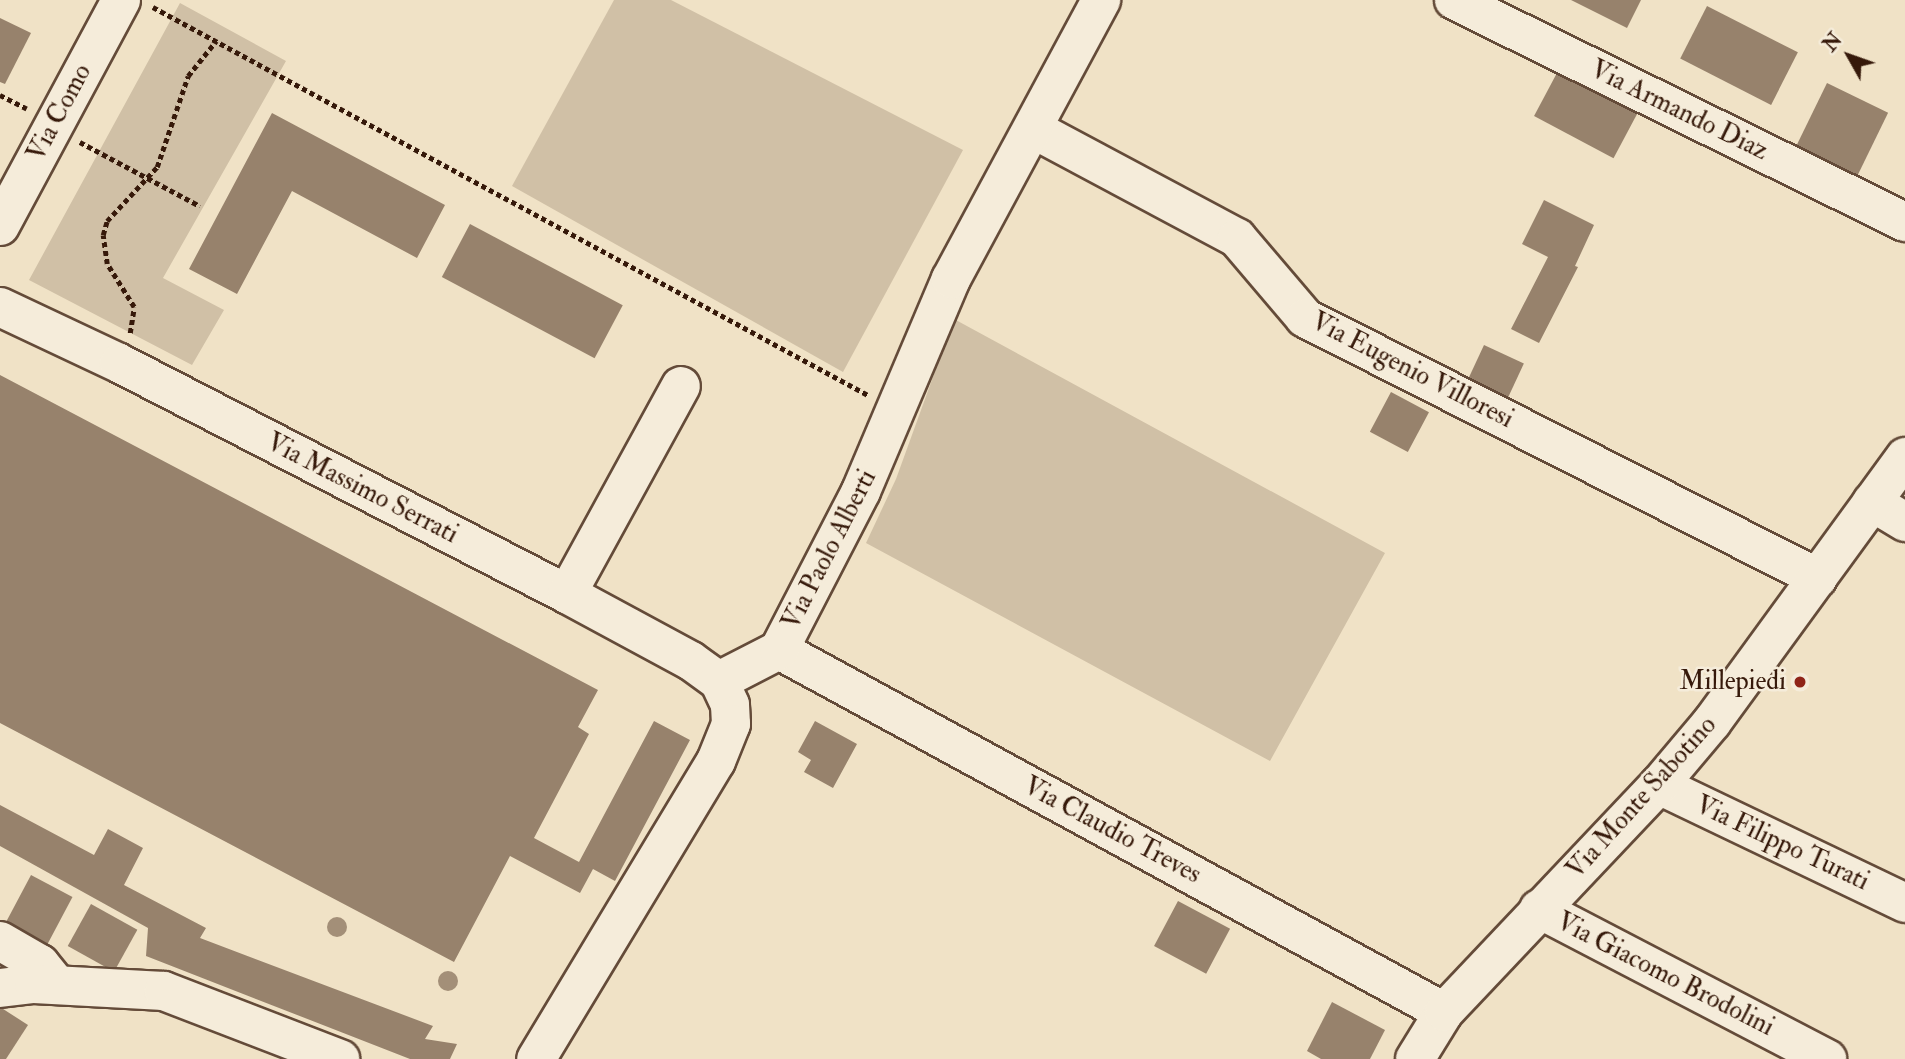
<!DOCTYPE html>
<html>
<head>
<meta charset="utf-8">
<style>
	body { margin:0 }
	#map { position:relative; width:1905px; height:1059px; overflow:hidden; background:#f0e2c6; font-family:"IM FELL Double Pica",serif }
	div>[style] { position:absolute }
	.green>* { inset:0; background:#d0c0a6 }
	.building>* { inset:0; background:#97826c; transform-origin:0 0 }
	.path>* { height:4.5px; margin-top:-2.25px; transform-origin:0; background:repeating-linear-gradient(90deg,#36190a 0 5px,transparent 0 8.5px) }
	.roads { filter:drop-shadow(2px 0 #644b39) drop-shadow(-2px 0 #644b39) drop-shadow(0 2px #644b39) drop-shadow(0 -2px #644b39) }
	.minor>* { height:38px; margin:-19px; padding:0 19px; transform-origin:19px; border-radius:19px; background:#f5ecda }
	.trees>* { width:20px; height:20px; margin:-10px; border-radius:50%; background:#a38f78 }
	.dots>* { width:19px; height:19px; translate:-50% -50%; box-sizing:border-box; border:4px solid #f5ecda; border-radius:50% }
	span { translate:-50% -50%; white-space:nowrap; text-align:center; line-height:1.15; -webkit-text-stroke:5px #f5ecda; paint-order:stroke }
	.street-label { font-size:26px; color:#36190a }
	.poi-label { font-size:26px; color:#36190a }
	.right { translate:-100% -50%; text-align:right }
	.north { position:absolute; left:1814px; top:21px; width:70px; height:70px; -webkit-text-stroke:5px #f5ecda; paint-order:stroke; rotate:310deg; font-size:19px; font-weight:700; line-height:28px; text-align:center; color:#36190a }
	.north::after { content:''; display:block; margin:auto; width:24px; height:32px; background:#36190a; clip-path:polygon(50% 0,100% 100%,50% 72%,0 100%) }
</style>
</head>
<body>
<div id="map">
	<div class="green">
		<i style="clip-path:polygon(614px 0,671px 0,963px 150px,843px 372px,512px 186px)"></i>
		<i style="clip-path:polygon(180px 3px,286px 61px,163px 278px,224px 310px,192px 365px,29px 280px)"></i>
		<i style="clip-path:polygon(954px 319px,1385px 553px,1270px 761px,866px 543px,896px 479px)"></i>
	</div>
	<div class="building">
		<i style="clip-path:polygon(1571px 0,1641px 0,1627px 28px)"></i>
		<i style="left:1707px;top:6px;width:102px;height:59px;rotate:27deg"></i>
		<i style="clip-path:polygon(0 18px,31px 33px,5px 84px,0 82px)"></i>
		<i style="left:1558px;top:71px;width:90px;height:51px;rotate:28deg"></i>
		<i style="left:1827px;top:83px;width:68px;height:79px;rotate:26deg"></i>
		<i style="clip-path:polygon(272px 113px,445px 205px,417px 258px,292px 191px,237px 294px,189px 269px)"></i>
		<i style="clip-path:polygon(1544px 200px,1594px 225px,1575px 266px,1578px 267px,1539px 343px,1511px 329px,1548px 257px,1522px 244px)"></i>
		<i style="left:470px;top:224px;width:173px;height:60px;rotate:28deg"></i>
		<i style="left:1484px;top:345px;width:44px;height:41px;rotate:25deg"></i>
		<i style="clip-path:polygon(0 375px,598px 690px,578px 727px,589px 734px,534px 838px,579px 862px,654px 721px,690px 740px,615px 881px,593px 869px,580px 893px,510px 856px,454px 962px,0 723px)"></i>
		<i style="left:1391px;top:392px;width:43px;height:45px;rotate:28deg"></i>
		<i style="clip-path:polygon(815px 721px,857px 744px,833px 788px,804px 772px,811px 760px,798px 752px)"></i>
		<i style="clip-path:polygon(0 805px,94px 855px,108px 829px,143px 848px,124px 885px,206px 928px,200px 938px,433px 1026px,425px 1039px,457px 1044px,450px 1059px,410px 1059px,146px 956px,148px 928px,0 846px)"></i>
		<i style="left:31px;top:875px;width:47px;height:54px;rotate:28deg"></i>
		<i style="left:1178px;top:901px;width:59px;height:51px;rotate:28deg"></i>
		<i style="left:91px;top:904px;width:53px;height:48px;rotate:29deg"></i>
		<i style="clip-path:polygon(1332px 1002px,1385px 1030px,1370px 1059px,1321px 1059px,1307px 1051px)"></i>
		<i style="clip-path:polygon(0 1007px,28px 1025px,6px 1059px,0 1059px)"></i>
	</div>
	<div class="path">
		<i style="left:153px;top:7px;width:813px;rotate:28.49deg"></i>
		<i style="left:0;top:95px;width:30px;rotate:27deg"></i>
		<i style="left:80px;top:142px;width:136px;rotate:28.1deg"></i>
		<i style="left:130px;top:333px;width:26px;rotate:-81deg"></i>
		<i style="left:134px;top:307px;width:51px;rotate:-122.1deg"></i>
		<i style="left:107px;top:264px;width:29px;rotate:-98deg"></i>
		<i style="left:103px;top:235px;width:15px;rotate:-74deg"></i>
		<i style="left:107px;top:221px;width:74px;rotate:-47.2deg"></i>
		<i style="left:157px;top:167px;width:96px;rotate:-71.2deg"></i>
		<i style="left:188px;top:76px;width:45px;rotate:-51.3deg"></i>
	</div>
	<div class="roads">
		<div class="minor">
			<i style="left:1454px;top:0;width:503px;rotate:26.21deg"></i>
			<i style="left:1033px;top:129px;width:231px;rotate:28.1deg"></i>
			<i style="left:1237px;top:238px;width:105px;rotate:49.6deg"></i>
			<i style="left:1305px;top:318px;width:575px;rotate:26.88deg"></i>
			<i style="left:0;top:226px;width:256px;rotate:-61.8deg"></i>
			<i style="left:0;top:307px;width:132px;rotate:25.2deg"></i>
			<i style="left:119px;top:363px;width:504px;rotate:27.28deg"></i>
			<i style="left:567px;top:594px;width:141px;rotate:28.4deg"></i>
			<i style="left:691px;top:661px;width:34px;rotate:36deg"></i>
			<i style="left:719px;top:681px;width:26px;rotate:65deg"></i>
			<i style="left:730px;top:705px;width:19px;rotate:87deg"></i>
			<i style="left:731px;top:724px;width:40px;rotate:112deg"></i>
			<i style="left:716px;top:761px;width:348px;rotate:121.1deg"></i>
			<i style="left:1872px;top:502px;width:39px;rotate:31deg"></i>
			<i style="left:567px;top:594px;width:237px;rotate:-61.3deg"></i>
			<i style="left:779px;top:650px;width:757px;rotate:28.56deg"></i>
			<i style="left:719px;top:681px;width:68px;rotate:-27.3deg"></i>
			<i style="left:779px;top:650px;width:179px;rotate:-62.7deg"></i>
			<i style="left:861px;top:491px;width:230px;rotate:-67deg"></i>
			<i style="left:951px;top:279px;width:317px;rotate:-61.7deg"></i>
			<i style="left:1659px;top:785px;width:273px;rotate:25.6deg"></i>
			<i style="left:1539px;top:909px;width:325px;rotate:27.5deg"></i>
			<i style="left:0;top:941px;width:46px;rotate:29.9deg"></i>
			<i style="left:40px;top:964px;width:27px;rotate:51deg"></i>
			<i style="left:0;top:988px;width:34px;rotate:-7deg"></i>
			<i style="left:34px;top:984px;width:130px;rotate:3.1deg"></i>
			<i style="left:164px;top:991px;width:189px;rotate:21.1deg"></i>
			<i style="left:1415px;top:1059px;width:55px;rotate:-58.3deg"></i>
			<i style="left:1444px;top:1012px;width:313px;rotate:-46.6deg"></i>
			<i style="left:1659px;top:785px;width:82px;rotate:-49.9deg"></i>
			<i style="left:1712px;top:722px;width:328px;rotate:-53.9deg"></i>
		</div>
	</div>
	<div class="trees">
		<i style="left:337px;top:927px"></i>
		<i style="left:448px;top:981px"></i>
	</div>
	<div class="dots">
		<i style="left:1800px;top:682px;background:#8f2418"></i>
	</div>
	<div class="street-label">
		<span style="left:1679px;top:111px;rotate:26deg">Via Armando Diaz</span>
		<span style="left:60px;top:113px;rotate:-62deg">Via Como</span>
		<span style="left:1412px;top:371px;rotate:27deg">Via Eugenio Villoresi</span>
		<span style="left:362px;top:489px;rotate:27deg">Via Massimo Serrati</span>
		<span style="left:830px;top:550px;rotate:-63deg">Via Paolo Alberti</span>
		<span style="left:1642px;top:798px;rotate:-48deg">Via Monte Sabotino</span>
		<span style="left:1112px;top:831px;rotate:28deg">Via Claudio Treves</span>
		<span style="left:1782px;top:844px;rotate:25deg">Via Filippo Turati</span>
		<span style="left:1665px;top:975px;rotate:27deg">Via Giacomo Brodolini</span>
	</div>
	<div class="poi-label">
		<span class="right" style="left:1786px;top:682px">Millepiedi</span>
	</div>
	<div class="north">N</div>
</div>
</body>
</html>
